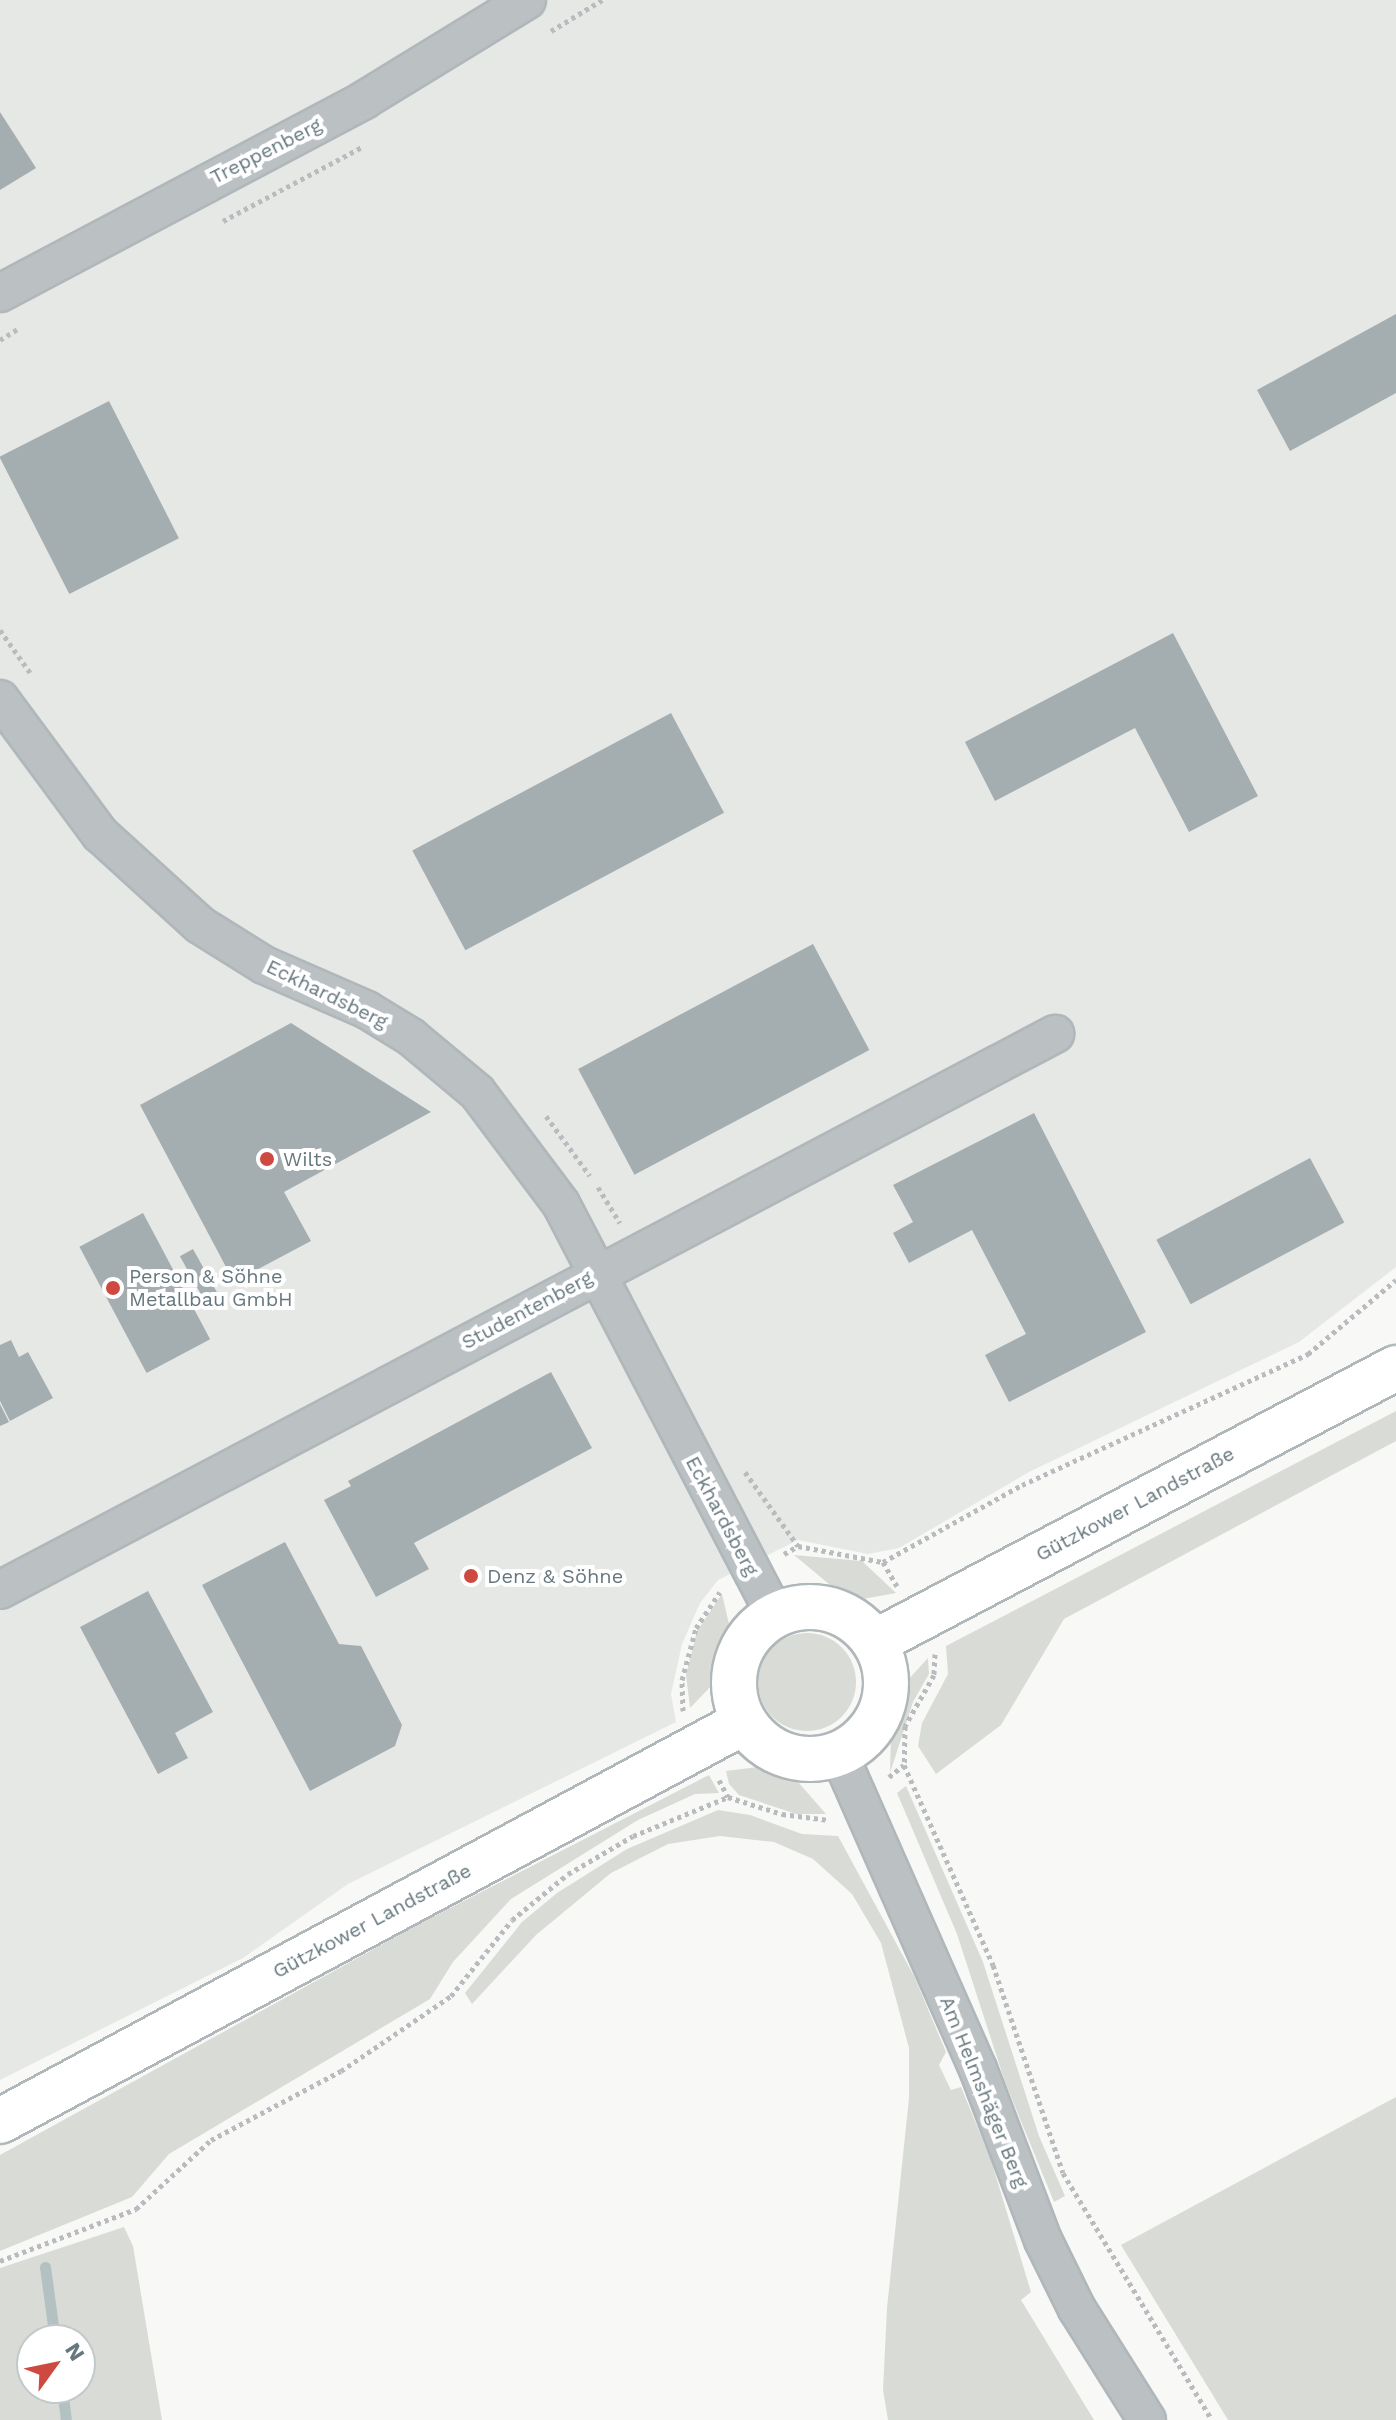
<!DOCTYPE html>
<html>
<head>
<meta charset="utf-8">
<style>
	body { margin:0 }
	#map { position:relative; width:1396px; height:2420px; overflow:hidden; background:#f8f8f6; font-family:"Work Sans",sans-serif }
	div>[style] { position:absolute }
	.built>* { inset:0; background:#e6e8e6 }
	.green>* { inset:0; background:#d9dcd6 }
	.round { border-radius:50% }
	.stream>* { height:11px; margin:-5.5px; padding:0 5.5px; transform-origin:5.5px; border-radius:5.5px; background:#b4c1c3 }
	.building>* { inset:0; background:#a4adb0; transform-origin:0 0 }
	.path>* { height:5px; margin-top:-2.5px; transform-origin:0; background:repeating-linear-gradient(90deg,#b8bcbe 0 4px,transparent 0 8px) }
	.roads { filter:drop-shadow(2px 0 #b0b7ba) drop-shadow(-2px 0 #b0b7ba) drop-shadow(0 2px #b0b7ba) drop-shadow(0 -2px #b0b7ba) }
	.street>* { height:36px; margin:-18px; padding:0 18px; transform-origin:18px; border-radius:18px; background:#bbc1c3 }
	.secondary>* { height:44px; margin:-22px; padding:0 22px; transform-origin:22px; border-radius:22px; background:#fff }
	.secondary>.ring { margin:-22px; padding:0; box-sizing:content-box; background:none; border:44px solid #fff; border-radius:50% }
	.dots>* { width:22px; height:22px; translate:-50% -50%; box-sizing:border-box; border:4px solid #fff; border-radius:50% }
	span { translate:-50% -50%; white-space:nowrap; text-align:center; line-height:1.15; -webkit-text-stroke:8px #fff; paint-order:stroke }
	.street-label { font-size:20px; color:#66777d }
	.poi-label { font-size:20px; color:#66777d }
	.left { translate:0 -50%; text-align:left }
	.north { position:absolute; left:16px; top:2324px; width:80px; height:80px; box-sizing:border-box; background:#fff; border:2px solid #c2c9cb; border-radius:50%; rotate:57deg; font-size:22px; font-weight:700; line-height:32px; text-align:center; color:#66777d }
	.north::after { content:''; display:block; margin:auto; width:28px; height:36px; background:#ce4a40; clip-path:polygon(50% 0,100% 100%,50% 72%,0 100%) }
</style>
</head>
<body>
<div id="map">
	<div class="built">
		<i style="clip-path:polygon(0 0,1396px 0,1396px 1267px,1299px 1342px,1029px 1472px,899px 1548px,868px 1554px,798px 1540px,718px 1580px,700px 1603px,682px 1644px,671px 1694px,676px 1722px,348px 1884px,243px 1958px,0 2080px)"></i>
	</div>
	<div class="green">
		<i style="clip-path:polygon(1396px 1411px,1396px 1441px,1064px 1619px,1001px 1725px,936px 1774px,918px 1746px,922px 1723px,948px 1674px,946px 1646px)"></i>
		<i style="clip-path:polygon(794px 1555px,862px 1561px,896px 1593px,863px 1599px,841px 1594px)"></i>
		<i style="clip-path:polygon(722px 1594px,729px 1624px,717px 1680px,690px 1708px,686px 1675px,697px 1631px)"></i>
		<i class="round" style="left:758px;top:1633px;width:98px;height:98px"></i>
		<i style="clip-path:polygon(928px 1658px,929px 1674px,913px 1702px,890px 1773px,891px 1734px,906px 1682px)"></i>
		<i style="clip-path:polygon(767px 1766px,792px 1775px,826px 1814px,796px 1814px,739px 1795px,729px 1784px,726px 1771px)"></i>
		<i style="clip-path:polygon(709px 1775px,719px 1793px,695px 1794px,638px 1820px,511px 1899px,453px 1962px,430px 1999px,169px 2154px,132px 2197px,0 2251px,0 2155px,421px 1923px)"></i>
		<i style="clip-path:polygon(906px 1786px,983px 1962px,1039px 2136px,1065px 2196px,1054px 2202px,1005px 2082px,957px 1934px,897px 1793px)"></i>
		<i style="clip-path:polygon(718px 1810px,750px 1815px,802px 1834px,838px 1836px,914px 1976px,946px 2052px,939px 2065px,951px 2090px,961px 2087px,991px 2160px,1031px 2292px,1021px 2300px,1094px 2420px,888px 2420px,883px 2390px,887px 2308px,909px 2098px,909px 2048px,881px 1943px,852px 1894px,813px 1859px,774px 1842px,720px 1836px,668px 1844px,611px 1873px,536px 1935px,472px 2004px,465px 1993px,522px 1922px,557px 1893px,627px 1849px)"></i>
		<i style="clip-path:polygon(1396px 2097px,1396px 2420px,1228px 2420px,1121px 2245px)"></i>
		<i style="clip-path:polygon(evenodd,124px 2227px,133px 2246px,162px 2420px,0 2420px,0 2268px,124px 2227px,32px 2340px,80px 2340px,80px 2388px,32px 2388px,32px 2340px)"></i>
	</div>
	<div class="stream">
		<i style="left:45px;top:2267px;width:74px;rotate:82.2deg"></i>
		<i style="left:62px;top:2388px;width:32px;rotate:83deg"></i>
	</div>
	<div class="building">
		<i style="clip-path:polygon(0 112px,36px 168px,0 190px)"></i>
		<i style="clip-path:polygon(1396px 314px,1396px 393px,1290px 451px,1257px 390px)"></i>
		<i style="left:109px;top:401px;width:154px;height:123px;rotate:63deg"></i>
		<i style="clip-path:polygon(1173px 633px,1258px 796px,1189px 832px,1135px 728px,995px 801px,965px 742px)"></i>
		<i style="left:671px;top:713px;width:113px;height:293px;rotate:62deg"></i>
		<i style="left:813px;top:944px;width:120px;height:266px;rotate:62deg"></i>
		<i style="clip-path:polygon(291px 1023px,431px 1112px,284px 1192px,311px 1241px,234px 1282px,140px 1105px)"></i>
		<i style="clip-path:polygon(1034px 1113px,1146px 1332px,1009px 1402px,985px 1355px,1026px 1334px,972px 1230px,909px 1263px,893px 1233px,913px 1222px,893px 1185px)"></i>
		<i style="left:1310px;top:1158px;width:73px;height:174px;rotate:62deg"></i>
		<i style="left:143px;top:1213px;width:143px;height:72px;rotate:62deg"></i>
		<i style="left:193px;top:1249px;width:60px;height:15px;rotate:61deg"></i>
		<i style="clip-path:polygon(11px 1340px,19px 1357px,28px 1352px,53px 1398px,10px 1421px,0 1401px,0 1345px)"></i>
		<i style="clip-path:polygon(551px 1372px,592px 1448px,414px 1543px,429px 1569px,376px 1597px,324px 1500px,351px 1486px,348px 1481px)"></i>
		<i style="clip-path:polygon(0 1404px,9px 1422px,0 1426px)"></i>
		<i style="clip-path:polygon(285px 1542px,339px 1644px,361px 1646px,402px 1725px,395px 1746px,310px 1791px,202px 1585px)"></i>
		<i style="clip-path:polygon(148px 1591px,213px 1712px,175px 1733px,188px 1758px,158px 1774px,80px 1627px)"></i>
	</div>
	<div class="path">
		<i style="left:551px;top:31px;width:60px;rotate:-31.3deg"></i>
		<i style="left:223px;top:221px;width:157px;rotate:-28deg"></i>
		<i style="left:0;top:340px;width:22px;rotate:-32deg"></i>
		<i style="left:0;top:630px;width:54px;rotate:54.8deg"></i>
		<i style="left:546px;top:1116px;width:74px;rotate:53.7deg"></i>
		<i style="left:598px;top:1187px;width:42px;rotate:58.6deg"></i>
		<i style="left:745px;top:1472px;width:91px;rotate:54.4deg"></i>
		<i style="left:784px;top:1554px;width:16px;rotate:-30deg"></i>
		<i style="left:798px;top:1546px;width:86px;rotate:10.7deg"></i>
		<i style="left:883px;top:1562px;width:159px;rotate:-29deg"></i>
		<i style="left:1022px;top:1485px;width:315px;rotate:-24.6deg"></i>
		<i style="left:1308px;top:1354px;width:115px;rotate:-40.1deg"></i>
		<i style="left:883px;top:1562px;width:28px;rotate:60deg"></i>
		<i style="left:935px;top:1654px;width:21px;rotate:93deg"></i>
		<i style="left:934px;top:1675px;width:59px;rotate:119.6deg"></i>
		<i style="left:905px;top:1726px;width:39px;rotate:91deg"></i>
		<i style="left:904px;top:1765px;width:219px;rotate:66deg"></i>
		<i style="left:993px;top:1965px;width:219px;rotate:71.4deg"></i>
		<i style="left:1063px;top:2173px;width:288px;rotate:58.9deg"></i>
		<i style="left:683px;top:1711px;width:31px;rotate:-92deg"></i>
		<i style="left:682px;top:1680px;width:54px;rotate:-74.9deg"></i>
		<i style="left:696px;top:1628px;width:43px;rotate:-56.3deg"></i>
		<i style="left:889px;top:1777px;width:19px;rotate:-39deg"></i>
		<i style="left:719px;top:1780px;width:19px;rotate:62deg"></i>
		<i style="left:0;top:2261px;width:146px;rotate:-20.9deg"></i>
		<i style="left:136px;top:2209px;width:102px;rotate:-42.6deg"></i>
		<i style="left:211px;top:2140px;width:147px;rotate:-28deg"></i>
		<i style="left:341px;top:2071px;width:133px;rotate:-34.3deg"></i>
		<i style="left:451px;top:1996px;width:97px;rotate:-51.2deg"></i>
		<i style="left:512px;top:1920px;width:72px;rotate:-39.4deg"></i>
		<i style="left:568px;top:1874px;width:75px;rotate:-30.3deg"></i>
		<i style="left:633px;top:1836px;width:103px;rotate:-22.3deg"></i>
		<i style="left:728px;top:1797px;width:57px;rotate:17.5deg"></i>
		<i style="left:782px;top:1814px;width:47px;rotate:7.3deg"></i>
	</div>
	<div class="roads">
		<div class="street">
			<i style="left:0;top:293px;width:412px;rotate:-27.9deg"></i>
			<i style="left:364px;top:100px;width:191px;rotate:-31.5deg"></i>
			<i style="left:0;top:699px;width:168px;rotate:53.5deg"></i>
			<i style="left:100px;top:834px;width:135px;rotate:42.3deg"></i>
			<i style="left:200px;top:925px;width:75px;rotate:32deg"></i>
			<i style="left:264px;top:965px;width:112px;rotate:23.6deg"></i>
			<i style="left:367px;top:1010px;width:52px;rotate:31.5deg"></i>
			<i style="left:411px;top:1037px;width:86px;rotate:39.8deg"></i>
			<i style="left:477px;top:1092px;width:140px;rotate:53.1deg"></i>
			<i style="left:561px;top:1204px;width:463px;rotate:62.5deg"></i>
			<i style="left:0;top:1590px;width:1193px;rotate:-27.79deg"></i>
			<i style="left:839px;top:1754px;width:344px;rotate:66.2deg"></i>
			<i style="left:978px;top:2069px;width:183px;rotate:69.2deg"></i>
			<i style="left:1043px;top:2240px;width:77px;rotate:63.8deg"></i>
			<i style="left:1077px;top:2309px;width:131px;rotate:57.8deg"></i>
		</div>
		<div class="secondary">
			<i class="ring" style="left:734px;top:1607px;width:108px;height:108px"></i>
			<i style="left:875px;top:1642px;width:589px;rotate:-27.74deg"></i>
			<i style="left:0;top:2121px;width:844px;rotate:-28.2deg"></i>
		</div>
	</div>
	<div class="dots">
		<i style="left:267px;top:1159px;background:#ce4a40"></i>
		<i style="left:113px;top:1288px;background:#ce4a40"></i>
		<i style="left:471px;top:1576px;background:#ce4a40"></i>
	</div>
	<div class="street-label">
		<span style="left:266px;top:151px;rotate:-27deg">Treppenberg</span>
		<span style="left:327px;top:994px;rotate:26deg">Eckhardsberg</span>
		<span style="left:527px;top:1310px;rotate:-28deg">Studentenberg</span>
		<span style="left:1135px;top:1504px;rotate:-28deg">Gützkower Landstraße</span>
		<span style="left:722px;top:1516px;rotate:62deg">Eckhardsberg</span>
		<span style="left:372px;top:1921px;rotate:-28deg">Gützkower Landstraße</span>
		<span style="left:984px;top:2092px;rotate:68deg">Am Helmshäger Berg</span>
	</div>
	<div class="poi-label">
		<span class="left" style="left:283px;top:1159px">Wilts</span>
		<span class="left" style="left:129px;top:1288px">Person &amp; Söhne<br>Metallbau GmbH</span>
		<span class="left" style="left:487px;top:1576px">Denz &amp; Söhne</span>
	</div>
	<div class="north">N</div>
</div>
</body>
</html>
